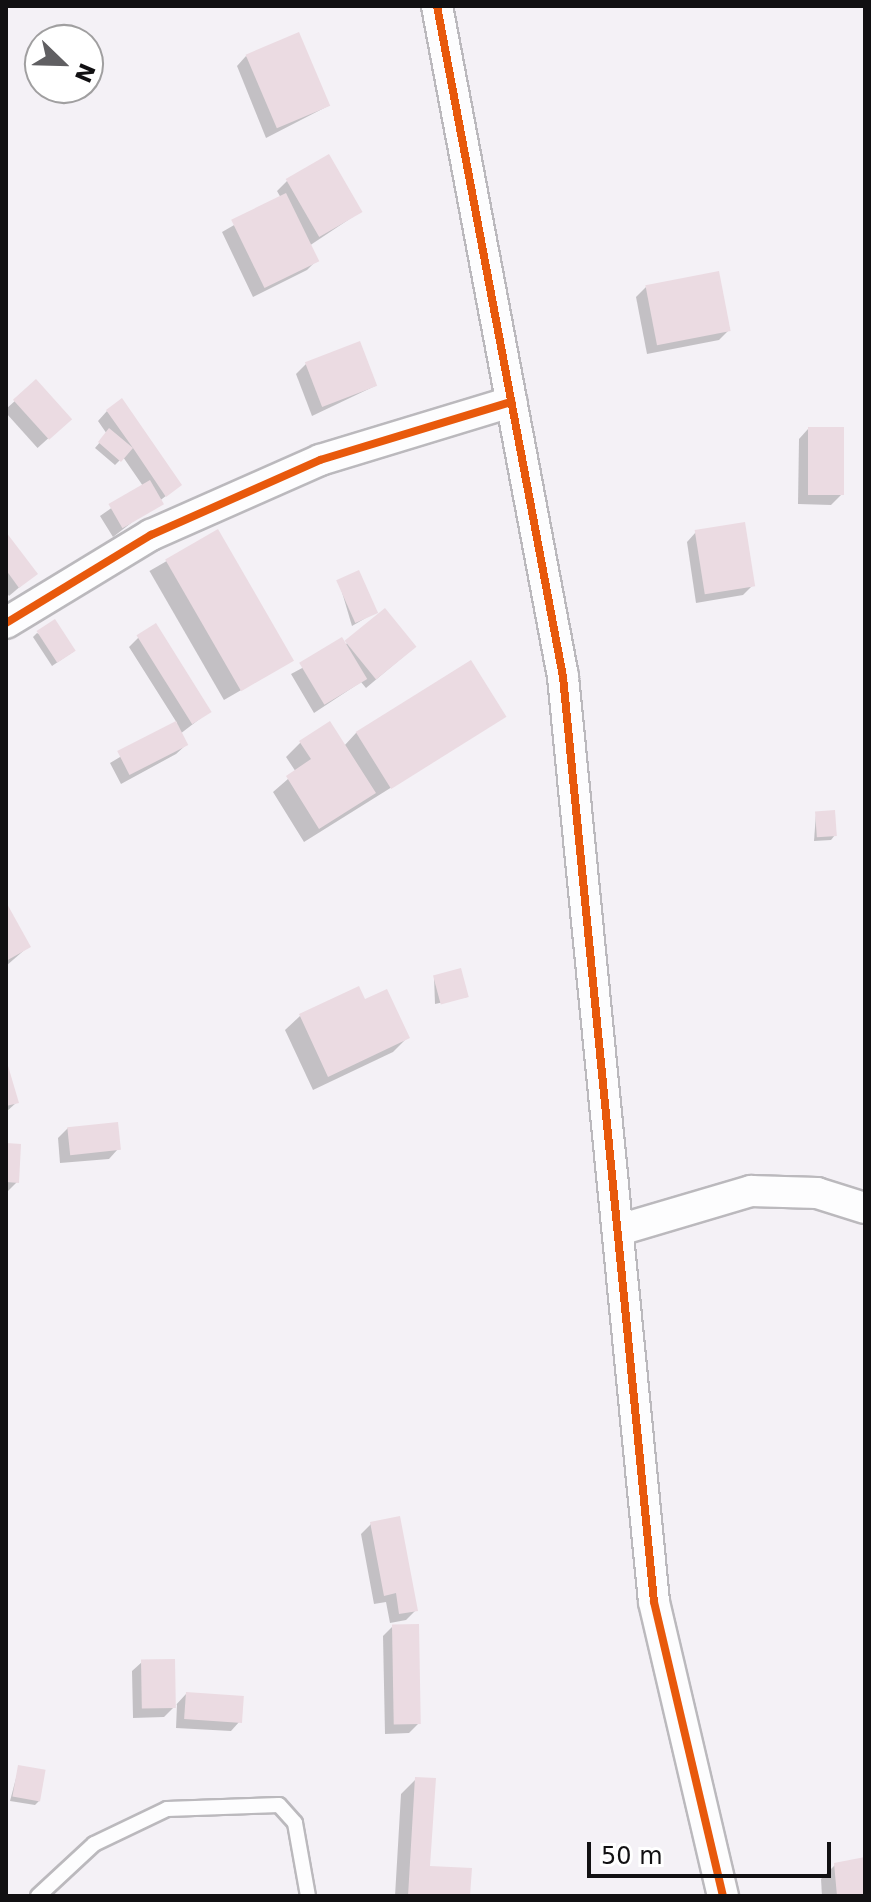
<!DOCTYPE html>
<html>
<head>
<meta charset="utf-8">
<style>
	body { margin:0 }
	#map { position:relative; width:871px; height:1902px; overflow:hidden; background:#f4f1f6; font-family:"DejaVu Sans",sans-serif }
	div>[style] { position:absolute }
	.shadow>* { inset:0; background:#0003; transform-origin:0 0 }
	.building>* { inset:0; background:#ebdbe2; transform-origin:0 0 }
	.roads { filter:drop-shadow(2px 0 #bbb9bd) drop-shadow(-2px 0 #bbb9bd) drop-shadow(0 2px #bbb9bd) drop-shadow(0 -2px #bbb9bd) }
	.service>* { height:14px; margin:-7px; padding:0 7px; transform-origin:7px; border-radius:7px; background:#fdfdfe }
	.minor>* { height:30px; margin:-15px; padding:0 15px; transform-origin:15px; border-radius:15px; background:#fdfdfe }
	.cycleway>* { height:8px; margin:-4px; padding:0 4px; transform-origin:4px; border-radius:4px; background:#e8590c }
	span { translate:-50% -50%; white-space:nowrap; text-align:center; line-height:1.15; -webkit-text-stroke:6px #fff; paint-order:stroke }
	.frame { position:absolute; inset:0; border:8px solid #111012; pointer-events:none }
	.north { position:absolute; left:24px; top:24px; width:80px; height:80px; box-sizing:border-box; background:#fff; border:2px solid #a09fa0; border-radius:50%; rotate:113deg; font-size:22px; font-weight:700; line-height:32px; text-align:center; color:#111012 }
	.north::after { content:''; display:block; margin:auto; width:28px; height:36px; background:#605f62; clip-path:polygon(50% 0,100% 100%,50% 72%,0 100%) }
	.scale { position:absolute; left:587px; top:1842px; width:244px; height:36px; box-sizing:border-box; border:4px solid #111012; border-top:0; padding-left:10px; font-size:24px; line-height:28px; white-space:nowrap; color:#111012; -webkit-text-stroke:6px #fff; paint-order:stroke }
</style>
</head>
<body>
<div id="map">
	<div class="shadow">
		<i style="clip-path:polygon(246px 56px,328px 106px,266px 138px,237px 66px)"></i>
		<i style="clip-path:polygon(329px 157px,360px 212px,309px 246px,316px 261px,307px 270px,253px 297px,222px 232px,281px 198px,277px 191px,287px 181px)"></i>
		<i style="clip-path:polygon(646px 287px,729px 330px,719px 340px,647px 354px,636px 297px)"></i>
		<i style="clip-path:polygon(306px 364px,375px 386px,312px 416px,296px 374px)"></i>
		<i style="left:36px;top:382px;width:50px;height:43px;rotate:48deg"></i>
		<i style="clip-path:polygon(107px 411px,180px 485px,113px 537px,100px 516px,143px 486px,123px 457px,115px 465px,95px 448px,107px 434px,98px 421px)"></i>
		<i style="clip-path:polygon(808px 429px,841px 495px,831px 505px,798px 504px,799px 439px)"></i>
		<i style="left:217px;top:532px;width:149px;height:78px;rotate:60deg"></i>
		<i style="clip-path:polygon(696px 532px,753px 585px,743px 595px,696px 603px,687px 542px)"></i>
		<i style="clip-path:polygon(6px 535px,35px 574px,9px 596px,6px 592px)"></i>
		<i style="clip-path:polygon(339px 582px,376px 612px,352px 626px)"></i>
		<i style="clip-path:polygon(385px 611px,404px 656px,366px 688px,361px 682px,314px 713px,291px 674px,345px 645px)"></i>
		<i style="clip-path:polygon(37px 633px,74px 651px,52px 666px,33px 637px)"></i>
		<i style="clip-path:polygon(139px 637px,210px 711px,180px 734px,186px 745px,176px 754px,121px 784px,110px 763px,177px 723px,129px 647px)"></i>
		<i style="clip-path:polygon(504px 717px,304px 842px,273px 792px,296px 772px,286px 757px,301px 742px,344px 746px,356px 733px)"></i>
		<i style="clip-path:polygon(816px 814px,835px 835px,831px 840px,814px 841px)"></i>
		<i style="clip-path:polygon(6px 906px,29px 946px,6px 966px)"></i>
		<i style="clip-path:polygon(434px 976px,467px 997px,435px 1004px)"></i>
		<i style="clip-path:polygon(364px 1002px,407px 1038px,393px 1052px,313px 1090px,285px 1030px,300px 1016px)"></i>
		<i style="clip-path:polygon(6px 1063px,17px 1102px,6px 1112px)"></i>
		<i style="clip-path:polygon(68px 1128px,118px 1149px,109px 1159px,60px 1163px,58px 1138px)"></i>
		<i style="clip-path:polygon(6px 1145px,17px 1182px,7px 1192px,6px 1192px)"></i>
		<i style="clip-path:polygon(371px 1524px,416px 1610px,406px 1620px,390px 1623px,386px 1602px,374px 1604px,361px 1534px)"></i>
		<i style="clip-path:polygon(392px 1627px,419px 1723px,409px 1733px,385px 1734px,383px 1636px)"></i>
		<i style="clip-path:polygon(142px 1662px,174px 1707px,186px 1694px,240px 1721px,231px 1731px,176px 1728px,177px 1704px,164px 1717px,133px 1718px,132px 1671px)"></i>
		<i style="clip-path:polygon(19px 1767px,39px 1801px,35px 1805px,10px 1801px)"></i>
		<i style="clip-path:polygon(416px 1779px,428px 1868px,468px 1896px,395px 1896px,401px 1794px)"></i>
		<i style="clip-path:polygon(865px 1859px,865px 1896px,822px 1896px,821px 1879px,835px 1865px)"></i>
	</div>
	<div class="building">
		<i style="left:299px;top:32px;width:80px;height:58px;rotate:67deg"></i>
		<i style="left:329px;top:154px;width:67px;height:50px;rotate:60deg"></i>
		<i style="left:286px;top:193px;width:76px;height:61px;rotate:64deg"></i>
		<i style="left:719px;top:271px;width:61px;height:75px;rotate:79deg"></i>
		<i style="left:360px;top:341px;width:48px;height:59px;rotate:69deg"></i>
		<i style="left:36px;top:379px;width:54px;height:31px;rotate:48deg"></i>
		<i style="clip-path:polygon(122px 398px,182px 485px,166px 497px,133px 448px,121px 462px,98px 442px,109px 428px,133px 448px,106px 410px)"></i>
		<i style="left:808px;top:427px;width:36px;height:68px"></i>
		<i style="left:150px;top:480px;width:28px;height:48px;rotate:60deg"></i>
		<i style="left:745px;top:522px;width:65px;height:51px;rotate:81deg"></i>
		<i style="left:218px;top:529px;width:152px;height:61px;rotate:60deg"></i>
		<i style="clip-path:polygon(6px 532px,38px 574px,19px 588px,6px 570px)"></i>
		<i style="left:359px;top:570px;width:47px;height:25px;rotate:66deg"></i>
		<i style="left:385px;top:608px;width:50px;height:52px;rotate:51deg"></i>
		<i style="left:55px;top:619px;width:38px;height:22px;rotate:57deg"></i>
		<i style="left:156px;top:623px;width:105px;height:23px;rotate:58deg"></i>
		<i style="left:342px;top:637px;width:49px;height:50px;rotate:59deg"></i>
		<i style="left:471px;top:660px;width:67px;height:136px;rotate:58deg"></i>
		<i style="left:176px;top:721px;width:27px;height:66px;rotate:63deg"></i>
		<i style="clip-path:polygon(330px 721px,376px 793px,319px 829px,286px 776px,311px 759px,299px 741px)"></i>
		<i style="left:835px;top:810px;width:26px;height:20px;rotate:86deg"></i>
		<i style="clip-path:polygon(6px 902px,31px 947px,6px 961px)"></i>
		<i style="left:461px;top:968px;width:30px;height:29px;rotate:75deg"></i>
		<i style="clip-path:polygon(359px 986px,365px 999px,387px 989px,410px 1038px,328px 1077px,299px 1014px)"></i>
		<i style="clip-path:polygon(6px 1059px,19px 1103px,6px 1106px)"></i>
		<i style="left:118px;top:1122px;width:28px;height:51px;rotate:84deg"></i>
		<i style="clip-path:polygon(6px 1143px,21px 1144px,19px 1183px,6px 1182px)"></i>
		<i style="clip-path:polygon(400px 1516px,418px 1611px,399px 1614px,396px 1593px,384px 1596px,370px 1522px)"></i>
		<i style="left:419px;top:1624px;width:100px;height:27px;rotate:89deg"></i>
		<i style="left:175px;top:1659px;width:49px;height:34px;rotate:89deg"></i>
		<i style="left:186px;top:1692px;width:58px;height:27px;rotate:4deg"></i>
		<i style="left:18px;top:1765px;width:28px;height:32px;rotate:10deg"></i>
		<i style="clip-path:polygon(415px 1777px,436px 1778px,430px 1866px,472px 1868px,470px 1896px,408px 1896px)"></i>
		<i style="clip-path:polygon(865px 1857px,865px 1896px,837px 1896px,834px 1863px)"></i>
	</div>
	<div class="roads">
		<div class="service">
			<i style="left:38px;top:1896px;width:76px;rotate:-42.9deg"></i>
			<i style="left:94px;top:1844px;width:81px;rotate:-25.6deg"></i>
			<i style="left:167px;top:1809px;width:112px;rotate:-2deg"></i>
			<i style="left:279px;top:1805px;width:24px;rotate:48deg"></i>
			<i style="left:295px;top:1823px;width:74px;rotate:79.9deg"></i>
		</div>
		<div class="minor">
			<i style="left:437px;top:6px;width:683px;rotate:79.36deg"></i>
			<i style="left:563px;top:677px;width:929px;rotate:84.38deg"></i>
			<i style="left:654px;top:1602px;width:302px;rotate:76.8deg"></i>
			<i style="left:6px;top:623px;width:170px;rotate:-31.3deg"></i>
			<i style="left:151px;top:535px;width:185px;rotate:-23.9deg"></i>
			<i style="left:320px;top:460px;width:200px;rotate:-16.9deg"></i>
			<i style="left:619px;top:1230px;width:138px;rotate:-16.5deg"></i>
			<i style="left:751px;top:1191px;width:66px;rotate:1.7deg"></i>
			<i style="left:817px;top:1193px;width:50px;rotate:17.4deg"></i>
		</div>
	</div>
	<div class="cycleway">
		<i style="left:437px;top:6px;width:683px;rotate:79.36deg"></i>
		<i style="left:563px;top:677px;width:929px;rotate:84.38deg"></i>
		<i style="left:654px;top:1602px;width:302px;rotate:76.8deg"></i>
		<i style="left:6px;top:623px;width:170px;rotate:-31.3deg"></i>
		<i style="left:151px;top:535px;width:185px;rotate:-23.9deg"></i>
		<i style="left:320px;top:460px;width:200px;rotate:-16.9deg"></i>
	</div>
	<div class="frame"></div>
	<div class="north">N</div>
	<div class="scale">50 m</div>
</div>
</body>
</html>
